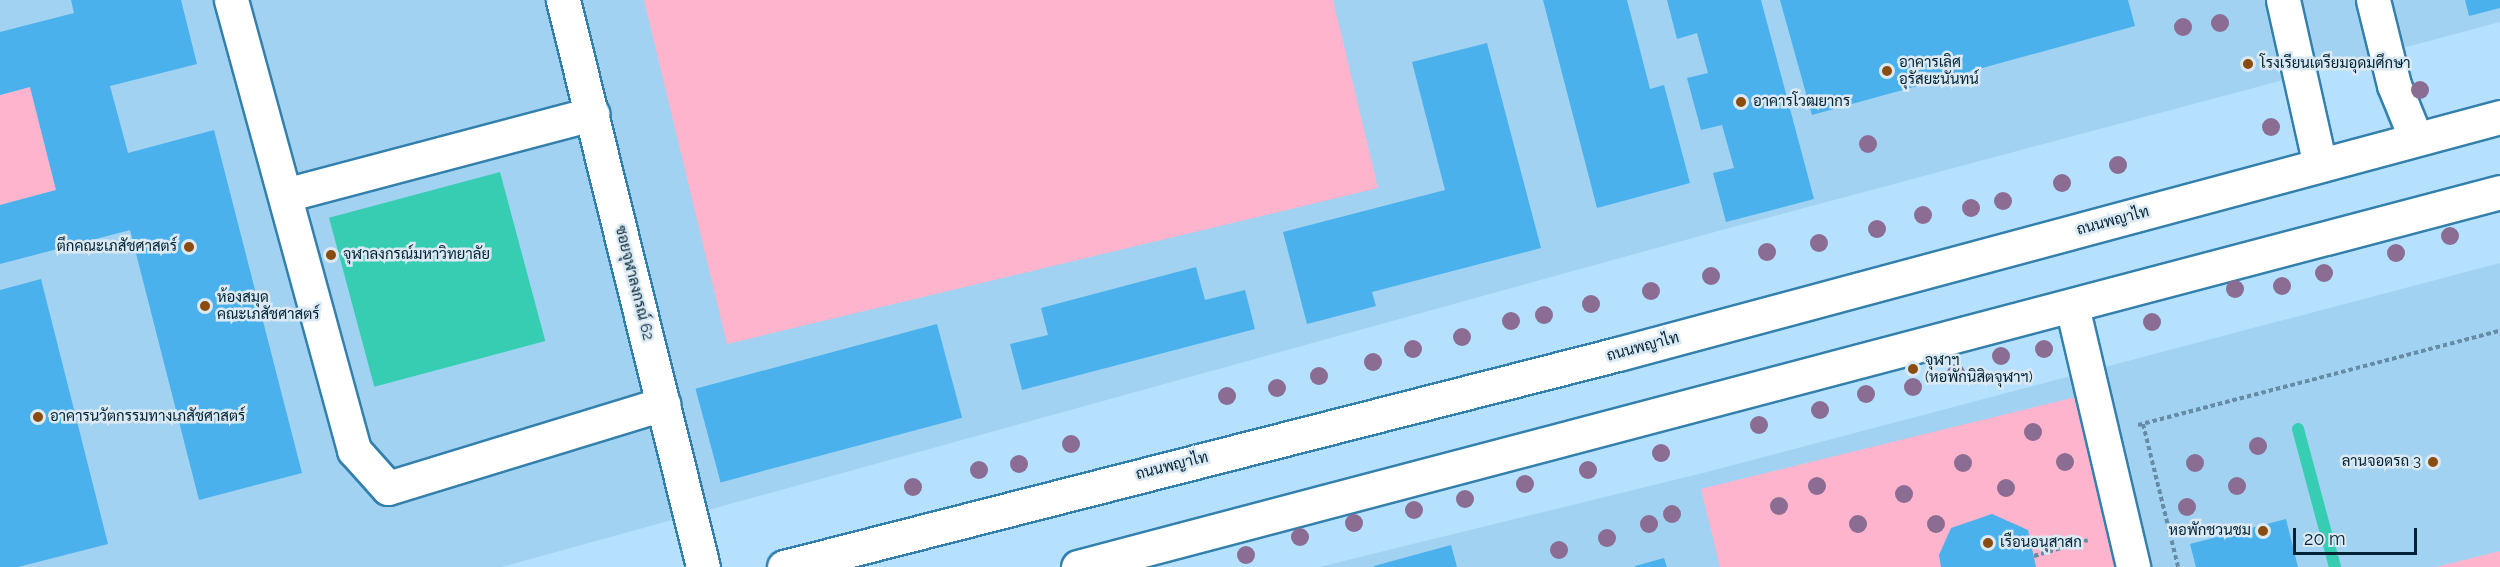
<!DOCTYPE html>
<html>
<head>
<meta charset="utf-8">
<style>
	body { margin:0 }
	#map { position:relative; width:2500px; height:567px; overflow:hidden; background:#b5e0fe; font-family:Raleway,Sarabun,sans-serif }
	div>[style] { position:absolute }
	.built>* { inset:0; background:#a2d2f1 }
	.green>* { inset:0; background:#feb4cc }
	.water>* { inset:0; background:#36cdb3; transform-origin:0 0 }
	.stream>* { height:12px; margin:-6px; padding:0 6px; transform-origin:6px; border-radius:6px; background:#36cdb3 }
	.building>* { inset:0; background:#4ab1ed; transform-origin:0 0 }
	.path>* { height:4px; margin-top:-2px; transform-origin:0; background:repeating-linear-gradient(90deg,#668ca5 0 4.5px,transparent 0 7.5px) }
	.roads { filter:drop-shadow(2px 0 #3480ad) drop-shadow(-2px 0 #3480ad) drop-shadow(0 2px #3480ad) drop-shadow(0 -2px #3480ad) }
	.minor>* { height:33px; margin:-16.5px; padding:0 16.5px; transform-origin:16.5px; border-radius:16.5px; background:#fff }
	.major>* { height:33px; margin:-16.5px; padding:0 16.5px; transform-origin:16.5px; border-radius:16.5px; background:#fff }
	.trees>* { width:18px; height:18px; margin:-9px; border-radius:50%; background:#8b6c92 }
	.dots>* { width:16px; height:16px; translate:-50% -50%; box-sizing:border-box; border:3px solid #dbe9f3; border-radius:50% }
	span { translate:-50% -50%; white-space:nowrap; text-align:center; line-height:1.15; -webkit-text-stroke:5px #dbe9f3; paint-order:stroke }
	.poi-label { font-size:15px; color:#022335 }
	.left { translate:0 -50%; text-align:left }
	.right { translate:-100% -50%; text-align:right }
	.street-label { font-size:15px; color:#022335 }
	.scale { position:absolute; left:2293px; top:528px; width:124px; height:27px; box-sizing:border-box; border:3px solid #022335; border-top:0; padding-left:8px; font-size:18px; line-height:21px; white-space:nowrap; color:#022335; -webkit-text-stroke:4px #dbe9f3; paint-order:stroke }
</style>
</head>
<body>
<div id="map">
	<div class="built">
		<i style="clip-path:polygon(0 0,2500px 0,2500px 22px,1718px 231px,502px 567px,0 567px)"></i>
		<i style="clip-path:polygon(2500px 263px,2500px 567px,1319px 567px,1707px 472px)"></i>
	</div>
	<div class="green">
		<i style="clip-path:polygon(644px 0,1333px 0,1378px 188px,727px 344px)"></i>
		<i style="clip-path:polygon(30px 87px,56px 190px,0 205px,0 95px)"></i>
		<i style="clip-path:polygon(2080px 396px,2121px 567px,1720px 567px,1701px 489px)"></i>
		<i style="clip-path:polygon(2500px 551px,2500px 567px,2436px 567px)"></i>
	</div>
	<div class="water">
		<i style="left:500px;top:172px;width:175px;height:177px;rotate:75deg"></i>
	</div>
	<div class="stream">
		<i style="left:2298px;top:429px;width:143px;rotate:75deg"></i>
	</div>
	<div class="building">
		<i style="clip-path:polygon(71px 0,181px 0,197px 64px,110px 86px,128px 153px,214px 130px,302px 473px,199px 500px,130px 230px,0 264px,0 205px,56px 190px,30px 87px,0 95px,0 32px,74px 13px)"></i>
		<i style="clip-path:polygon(1543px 0,1627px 0,1650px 89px,1664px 85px,1690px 183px,1597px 208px)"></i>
		<i style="clip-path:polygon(1667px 0,1761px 0,1814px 199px,1726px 222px,1713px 173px,1734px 168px,1722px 125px,1701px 130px,1687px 78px,1708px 73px,1697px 33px,1677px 39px)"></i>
		<i style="clip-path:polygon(1780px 0,2128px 0,2135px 26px,1812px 115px)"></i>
		<i style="clip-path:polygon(2465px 0,2500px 0,2500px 8px,2469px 16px)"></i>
		<i style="clip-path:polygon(1487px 43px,1541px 248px,1372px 292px,1376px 306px,1307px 324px,1283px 232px,1445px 190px,1412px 62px)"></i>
		<i style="clip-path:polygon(1196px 267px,1205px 300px,1245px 290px,1255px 329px,1022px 390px,1010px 344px,1048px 335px,1041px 308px)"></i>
		<i style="clip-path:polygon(41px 279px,108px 544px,18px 567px,0 567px,0 290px)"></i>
		<i style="left:937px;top:324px;width:97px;height:250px;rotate:75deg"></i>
		<i style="clip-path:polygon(1992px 514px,2028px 530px,2036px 567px,1941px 567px,1939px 555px,1951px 528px)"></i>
		<i style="clip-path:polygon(2286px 519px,2298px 567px,2196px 567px,2190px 544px)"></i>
		<i style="clip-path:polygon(1451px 545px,1457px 567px,1374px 567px,1374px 566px)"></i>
		<i style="clip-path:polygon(1664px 558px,1667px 567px,1635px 567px,1635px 566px)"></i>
	</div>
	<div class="path">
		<i style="left:2143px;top:424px;width:147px;rotate:76.2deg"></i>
		<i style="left:2138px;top:425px;width:374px;rotate:-14.6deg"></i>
		<i style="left:2034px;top:556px;width:56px;rotate:-16.5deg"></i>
	</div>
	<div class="roads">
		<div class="minor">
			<i style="left:231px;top:0;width:467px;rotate:74.7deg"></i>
			<i style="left:354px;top:450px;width:51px;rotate:48.2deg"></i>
			<i style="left:388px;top:488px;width:288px;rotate:-17deg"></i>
			<i style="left:563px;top:0;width:584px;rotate:76.13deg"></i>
			<i style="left:2283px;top:0;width:169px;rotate:77.4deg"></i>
			<i style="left:2373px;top:0;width:88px;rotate:76.1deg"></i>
			<i style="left:2394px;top:85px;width:58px;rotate:67.8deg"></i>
			<i style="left:285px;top:195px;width:318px;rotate:-14.8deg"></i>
			<i style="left:2072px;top:306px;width:268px;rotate:76.8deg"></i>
		</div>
		<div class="major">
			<i style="left:784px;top:567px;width:861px;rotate:-14.33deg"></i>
			<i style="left:1618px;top:354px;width:913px;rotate:-15.04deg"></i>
			<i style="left:1078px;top:567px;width:1471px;rotate:-14.77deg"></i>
		</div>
	</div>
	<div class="trees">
		<i style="left:2220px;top:23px"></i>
		<i style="left:2183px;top:27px"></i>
		<i style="left:2420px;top:90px"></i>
		<i style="left:2271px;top:127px"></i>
		<i style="left:1868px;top:144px"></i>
		<i style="left:2118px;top:165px"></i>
		<i style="left:2062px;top:183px"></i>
		<i style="left:2003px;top:201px"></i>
		<i style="left:1971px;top:208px"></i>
		<i style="left:1923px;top:215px"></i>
		<i style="left:1877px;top:229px"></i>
		<i style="left:2450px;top:236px"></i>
		<i style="left:1819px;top:243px"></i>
		<i style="left:1767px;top:252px"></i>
		<i style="left:2396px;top:253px"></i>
		<i style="left:2324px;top:273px"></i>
		<i style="left:1711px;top:276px"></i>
		<i style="left:2282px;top:286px"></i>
		<i style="left:2235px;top:289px"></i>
		<i style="left:1651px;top:291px"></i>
		<i style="left:1591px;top:304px"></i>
		<i style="left:1544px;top:315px"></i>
		<i style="left:1511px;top:321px"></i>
		<i style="left:2152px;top:322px"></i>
		<i style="left:1462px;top:337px"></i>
		<i style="left:1413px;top:349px"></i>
		<i style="left:2044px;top:349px"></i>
		<i style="left:2001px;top:356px"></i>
		<i style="left:1373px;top:362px"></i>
		<i style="left:1956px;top:373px"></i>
		<i style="left:1319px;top:376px"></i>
		<i style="left:1913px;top:387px"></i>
		<i style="left:1277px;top:388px"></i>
		<i style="left:1866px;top:394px"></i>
		<i style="left:1227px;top:396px"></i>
		<i style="left:1820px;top:410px"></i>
		<i style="left:1759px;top:425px"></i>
		<i style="left:2033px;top:432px"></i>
		<i style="left:1071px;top:444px"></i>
		<i style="left:2258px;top:446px"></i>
		<i style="left:1661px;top:453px"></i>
		<i style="left:2065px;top:462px"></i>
		<i style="left:1963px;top:463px"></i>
		<i style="left:2195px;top:463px"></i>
		<i style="left:1019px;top:464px"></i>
		<i style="left:979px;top:470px"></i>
		<i style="left:1588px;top:470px"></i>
		<i style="left:1525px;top:484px"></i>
		<i style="left:1817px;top:486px"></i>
		<i style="left:2237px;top:486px"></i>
		<i style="left:913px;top:487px"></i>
		<i style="left:2006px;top:488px"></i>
		<i style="left:1904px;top:494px"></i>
		<i style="left:1465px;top:499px"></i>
		<i style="left:1779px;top:506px"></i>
		<i style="left:2187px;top:507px"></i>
		<i style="left:1414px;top:510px"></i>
		<i style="left:1672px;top:514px"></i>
		<i style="left:1354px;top:523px"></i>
		<i style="left:1649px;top:524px"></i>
		<i style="left:1858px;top:524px"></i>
		<i style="left:1936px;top:524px"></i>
		<i style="left:1300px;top:537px"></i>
		<i style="left:1607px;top:538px"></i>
		<i style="left:1559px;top:550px"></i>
		<i style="left:1246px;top:555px"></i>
	</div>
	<div class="dots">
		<i style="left:2248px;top:64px;background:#8a4c0f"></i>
		<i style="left:1887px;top:71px;background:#8a4c0f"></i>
		<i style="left:1741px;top:102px;background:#8a4c0f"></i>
		<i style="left:189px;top:247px;background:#8a4c0f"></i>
		<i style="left:331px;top:255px;background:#8a4c0f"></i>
		<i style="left:205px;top:306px;background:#8a4c0f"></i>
		<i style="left:1913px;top:369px;background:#8a4c0f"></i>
		<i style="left:38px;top:417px;background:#8a4c0f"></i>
		<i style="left:2433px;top:462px;background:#8a4c0f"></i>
		<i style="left:2263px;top:531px;background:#8a4c0f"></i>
		<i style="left:1988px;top:543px;background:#8a4c0f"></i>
	</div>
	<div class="poi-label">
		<span class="left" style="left:1899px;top:71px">อาคารเลิศ<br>อุรัสยะนันทน์</span>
		<span class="left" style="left:2260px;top:64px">โรงเรียนเตรียมอุดมศึกษา</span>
		<span class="left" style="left:1753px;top:102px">อาคารโวฒยากร</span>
		<span class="right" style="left:177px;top:247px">ตึกคณะเภสัชศาสตร์</span>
		<span class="left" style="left:343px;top:255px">จุฬาลงกรณ์มหาวิทยาลัย</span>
		<span class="left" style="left:217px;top:306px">ห้องสมุด<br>คณะเภสัชศาสตร์</span>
		<span class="left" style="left:1925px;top:369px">จุฬาฯ<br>(หอพักนิสิตจุฬาฯ)</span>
		<span class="left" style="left:50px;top:417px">อาคารนวัตกรรมทางเภสัชศาสตร์</span>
		<span class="right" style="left:2421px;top:462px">ลานจอดรถ 3</span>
		<span class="right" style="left:2251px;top:531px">หอพักชวนชม</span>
		<span class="left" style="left:2000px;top:543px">เรือนอนุสาสก</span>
	</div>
	<div class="street-label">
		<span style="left:2113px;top:221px;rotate:-15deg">ถนนพญาไท</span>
		<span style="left:634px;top:283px;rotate:76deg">ซอยจุฬาลงกรณ์ 62</span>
		<span style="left:1643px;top:347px;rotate:-15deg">ถนนพญาไท</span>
		<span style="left:1172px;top:466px;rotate:-14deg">ถนนพญาไท</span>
	</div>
	<div class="scale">20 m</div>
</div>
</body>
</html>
